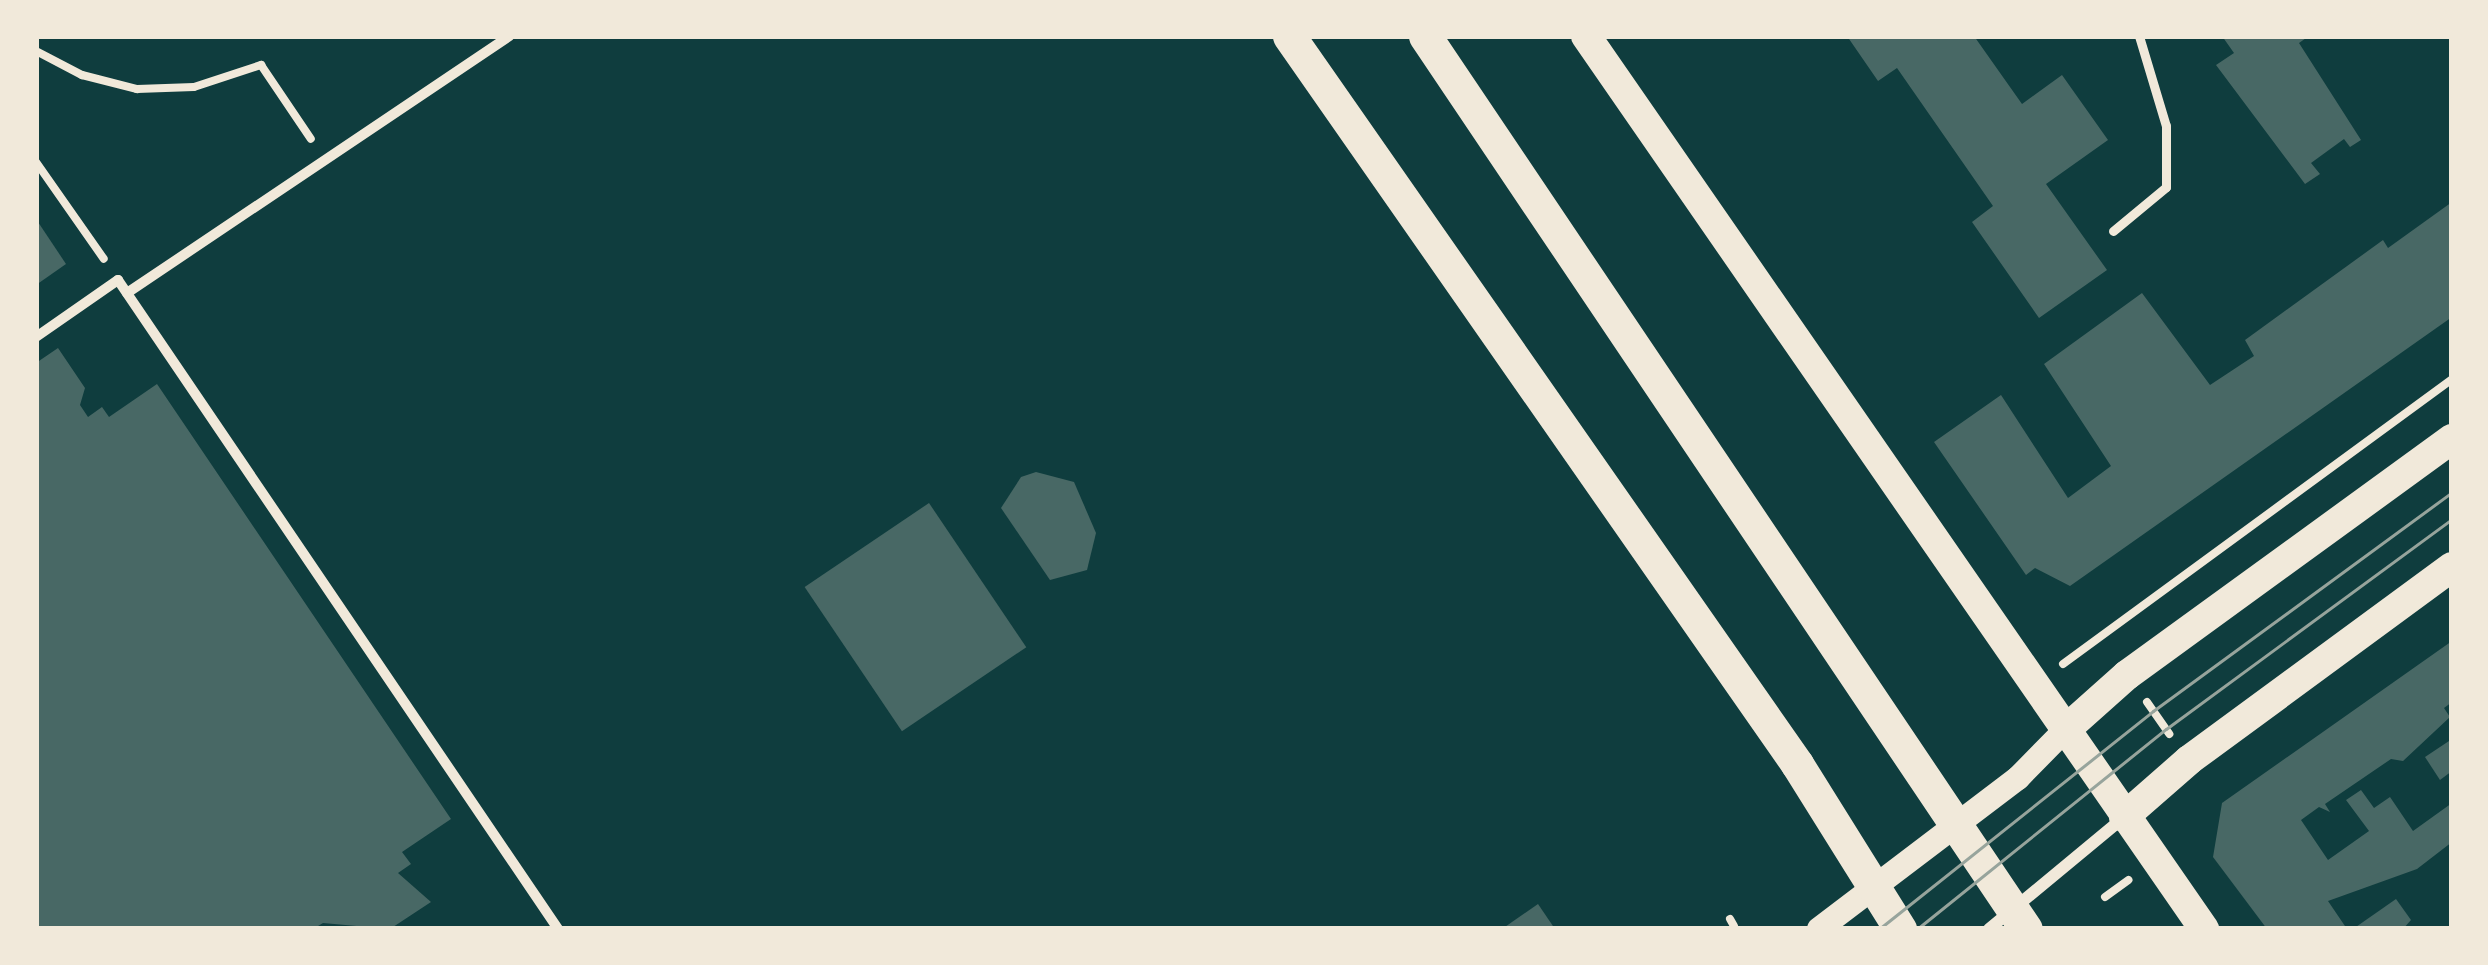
<!DOCTYPE html>
<html>
<head>
<meta charset="utf-8">
<style>
	body { margin:0 }
	#map { position:relative; width:2488px; height:965px; overflow:hidden; background:#0f3d3e; font-family:Rubik,sans-serif }
	div>[style] { position:absolute }
	.building>* { inset:0; background:#486865; transform-origin:0 0 }
	.path>* { height:8px; margin:-4px; padding:0 4px; transform-origin:4px; border-radius:4px; background:#f1e9da }
	.service>* { height:9px; margin:-4.5px; padding:0 4.5px; transform-origin:4.5px; border-radius:4.5px; background:#f1e9da }
	.pedestrian>* { height:10px; margin:-5px; padding:0 5px; transform-origin:5px; border-radius:5px; background:#f1e9da }
	.minor>* { height:12px; margin:-6px; padding:0 6px; transform-origin:6px; border-radius:6px; background:#f1e9da }
	.secondary>* { height:24px; margin:-12px; padding:0 12px; transform-origin:12px; border-radius:12px; background:#f1e9da }
	.primary>* { height:30px; margin:-15px; padding:0 15px; transform-origin:15px; border-radius:15px; background:#f1e9da }
	.trunk>* { height:33px; margin:-16.5px; padding:0 16.5px; transform-origin:16.5px; border-radius:16.5px; background:#f1e9da }
	.tram>* { height:3px; margin:-1.5px; padding:0 1.5px; transform-origin:1.5px; border-radius:1.5px; background:#97a49c }
	span { translate:-50% -50%; white-space:nowrap; text-align:center; line-height:1.15; -webkit-text-stroke:9px #f1e9da; paint-order:stroke }
	.frame { position:absolute; inset:0; border:39px solid #f1e9da; pointer-events:none }
</style>
</head>
<body>
<div id="map">
	<div class="building">
		<i style="clip-path:polygon(1847px 36px,1974px 36px,2022px 104px,2062px 75px,2108px 140px,2046px 184px,2107px 270px,2039px 318px,1972px 222px,1993px 206px,1897px 68px,1878px 81px)"></i>
		<i style="clip-path:polygon(2222px 36px,2309px 36px,2299px 43px,2361px 140px,2350px 147px,2344px 139px,2311px 163px,2320px 174px,2305px 184px,2216px 65px,2234px 53px)"></i>
		<i style="clip-path:polygon(2452px 202px,2452px 317px,2070px 586px,2035px 568px,2026px 575px,1934px 442px,2001px 395px,2068px 498px,2111px 466px,2044px 364px,2142px 293px,2210px 385px,2254px 356px,2245px 340px,2383px 240px,2388px 248px)"></i>
		<i style="clip-path:polygon(36px 219px,66px 264px,36px 285px)"></i>
		<i style="clip-path:polygon(58px 348px,85px 388px,80px 405px,88px 417px,102px 407px,109px 417px,157px 384px,451px 819px,402px 852px,411px 864px,398px 873px,431px 902px,390px 929px,323px 923px,313px 929px,36px 929px,36px 363px)"></i>
		<i style="clip-path:polygon(1036px 472px,1074px 482px,1096px 533px,1087px 570px,1050px 580px,1001px 508px,1021px 477px)"></i>
		<i style="left:929px;top:503px;width:174px;height:150px;rotate:56deg"></i>
		<i style="clip-path:polygon(2452px 641px,2452px 702px,2444px 708px,2450px 717px,2403px 761px,2391px 759px,2325px 804px,2330px 812px,2319px 807px,2301px 820px,2328px 860px,2369px 831px,2346px 800px,2361px 790px,2374px 808px,2390px 797px,2413px 831px,2452px 803px,2452px 842px,2417px 869px,2328px 901px,2347px 929px,2267px 929px,2213px 857px,2222px 803px)"></i>
		<i style="clip-path:polygon(2452px 739px,2452px 771px,2440px 780px,2425px 757px)"></i>
		<i style="clip-path:polygon(2396px 899px,2411px 920px,2403px 929px,2353px 929px)"></i>
		<i style="clip-path:polygon(1538px 904px,1555px 929px,1502px 929px)"></i>
	</div>
	<div class="path">
		<i style="left:36px;top:51px;width:52px;rotate:27.6deg"></i>
		<i style="left:82px;top:75px;width:57px;rotate:14.3deg"></i>
		<i style="left:137px;top:89px;width:57px;rotate:-2deg"></i>
		<i style="left:194px;top:87px;width:71px;rotate:-18.2deg"></i>
		<i style="left:261px;top:65px;width:89px;rotate:56deg"></i>
		<i style="left:36px;top:162px;width:118px;rotate:55deg"></i>
		<i style="left:2063px;top:664px;width:482px;rotate:-36.2deg"></i>
		<i style="left:2147px;top:702px;width:39px;rotate:55deg"></i>
		<i style="left:2105px;top:897px;width:29px;rotate:-36deg"></i>
		<i style="left:1730px;top:919px;width:8px;rotate:60deg"></i>
	</div>
	<div class="service">
		<i style="left:2113px;top:231px;width:69px;rotate:-39.7deg"></i>
		<i style="left:2166px;top:187px;width:61px;rotate:-90deg"></i>
		<i style="left:2166px;top:126px;width:94px;rotate:-106.7deg"></i>
	</div>
	<div class="pedestrian">
		<i style="left:127px;top:293px;width:461px;rotate:-33.9deg"></i>
		<i style="left:36px;top:337px;width:100px;rotate:-34.8deg"></i>
		<i style="left:118px;top:280px;width:784px;rotate:55.86deg"></i>
	</div>
	<div class="minor">
		<i style="left:1989px;top:929px;width:173px;rotate:-39.6deg"></i>
	</div>
	<div class="secondary">
		<i style="left:1819px;top:929px;width:250px;rotate:-37.2deg"></i>
		<i style="left:2018px;top:778px;width:64px;rotate:-45.6deg"></i>
	</div>
	<div class="primary">
		<i style="left:1586px;top:36px;width:1086px;rotate:55.31deg"></i>
		<i style="left:2063px;top:732px;width:86px;rotate:-41.7deg"></i>
		<i style="left:2127px;top:675px;width:402px;rotate:-36deg"></i>
		<i style="left:2124px;top:817px;width:86px;rotate:-41.2deg"></i>
		<i style="left:2189px;top:760px;width:326px;rotate:-36.3deg"></i>
	</div>
	<div class="trunk">
		<i style="left:1289px;top:36px;width:888px;rotate:55.09deg"></i>
		<i style="left:1797px;top:764px;width:195px;rotate:58deg"></i>
		<i style="left:1425px;top:36px;width:1076px;rotate:56.06deg"></i>
	</div>
	<div class="tram">
		<i style="left:1879px;top:929px;width:350px;rotate:-38.5deg"></i>
		<i style="left:2153px;top:711px;width:371px;rotate:-36.2deg"></i>
		<i style="left:1917px;top:929px;width:319px;rotate:-38.8deg"></i>
		<i style="left:2166px;top:729px;width:355px;rotate:-36.3deg"></i>
	</div>
	<div class="frame"></div>
</div>
</body>
</html>
